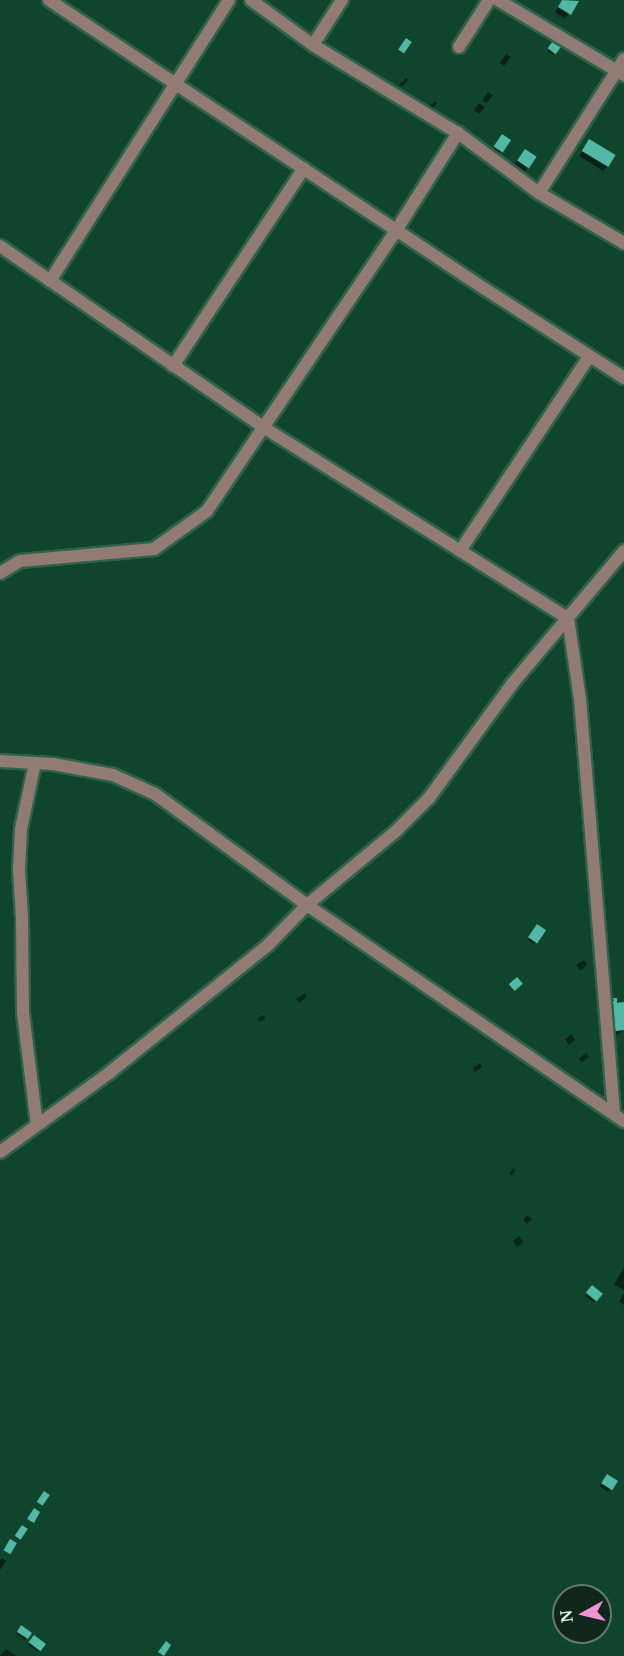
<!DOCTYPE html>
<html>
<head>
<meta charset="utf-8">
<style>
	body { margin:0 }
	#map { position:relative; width:624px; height:1656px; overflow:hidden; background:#0f452d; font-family:"Noto Serif",serif }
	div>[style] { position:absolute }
	.shadow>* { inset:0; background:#0007; transform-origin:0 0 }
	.building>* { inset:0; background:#50b8a5; transform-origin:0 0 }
	.roads { filter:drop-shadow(2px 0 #30624b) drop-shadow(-2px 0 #30624b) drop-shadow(0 2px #30624b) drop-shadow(0 -2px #30624b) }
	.street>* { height:12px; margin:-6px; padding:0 6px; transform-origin:6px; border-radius:6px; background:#927b73 }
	span { translate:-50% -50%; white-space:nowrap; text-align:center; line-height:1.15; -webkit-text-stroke:6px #11261b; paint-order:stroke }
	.north { position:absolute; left:552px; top:1584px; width:60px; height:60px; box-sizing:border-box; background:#11261b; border:2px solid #637a6d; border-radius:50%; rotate:262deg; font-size:16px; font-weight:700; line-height:24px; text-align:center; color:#ddf8e8 }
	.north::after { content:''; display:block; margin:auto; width:21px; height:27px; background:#f391d5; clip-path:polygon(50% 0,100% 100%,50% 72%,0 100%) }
</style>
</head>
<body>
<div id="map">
	<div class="shadow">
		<i style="clip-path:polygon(562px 0,577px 2px,565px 19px,555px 12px)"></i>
		<i style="clip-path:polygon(554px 41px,562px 43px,553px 55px,547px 51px)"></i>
		<i style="clip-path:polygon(506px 54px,511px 57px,504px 66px,500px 63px)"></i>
		<i style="clip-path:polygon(406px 78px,408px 80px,402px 87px,399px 85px)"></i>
		<i style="clip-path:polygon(488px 92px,493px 95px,487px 103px,482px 101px)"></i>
		<i style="clip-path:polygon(435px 101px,437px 103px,431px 110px,428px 108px)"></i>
		<i style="clip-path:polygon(479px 103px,485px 107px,479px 114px,474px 110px)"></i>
		<i style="clip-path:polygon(500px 138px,509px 140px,500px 153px,493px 149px)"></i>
		<i style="clip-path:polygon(590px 141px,608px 166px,603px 171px,579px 156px)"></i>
		<i style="clip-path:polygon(525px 151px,535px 157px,524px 173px,513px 166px)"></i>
		<i style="clip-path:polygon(535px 928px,536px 942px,534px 944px,528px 940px)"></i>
		<i style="clip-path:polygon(584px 960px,587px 965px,580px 971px,576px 965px)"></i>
		<i style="clip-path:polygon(305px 993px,307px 997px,299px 1003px,296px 999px)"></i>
		<i style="clip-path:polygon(615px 1000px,616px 1005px,624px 1004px,624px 1029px,619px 1034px,605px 1036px,609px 1003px)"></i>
		<i style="clip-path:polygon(264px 1015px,265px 1019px,259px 1022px,258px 1018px)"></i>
		<i style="clip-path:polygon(572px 1034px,575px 1040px,569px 1045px,565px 1039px)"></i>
		<i style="left:586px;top:1053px;width:5px;height:9px;rotate:53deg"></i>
		<i style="clip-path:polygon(480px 1063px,482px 1067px,475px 1072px,473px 1068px)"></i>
		<i style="clip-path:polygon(513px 1168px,516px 1170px,511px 1176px,509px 1174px)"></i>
		<i style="clip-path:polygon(527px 1215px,532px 1219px,527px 1224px,523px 1220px)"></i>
		<i style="clip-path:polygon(519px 1236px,523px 1242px,517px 1247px,513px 1241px)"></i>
		<i style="clip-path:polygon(624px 1267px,624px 1290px,614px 1285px)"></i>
		<i style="left:592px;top:1287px;width:11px;height:11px;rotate:38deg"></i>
		<i style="clip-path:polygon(624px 1293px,624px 1305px,619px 1302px)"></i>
		<i style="clip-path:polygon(605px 1478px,610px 1490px,608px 1492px,599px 1486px)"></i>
		<i style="clip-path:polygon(2px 1558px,6px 1561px,0 1570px,0 1560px)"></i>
		<i style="clip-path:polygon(20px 1629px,30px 1634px,25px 1640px,16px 1634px)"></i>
		<i style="clip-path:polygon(32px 1639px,40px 1650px,38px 1652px,28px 1645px)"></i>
		<i style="clip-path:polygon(6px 1649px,16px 1656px,0 1656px)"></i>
	</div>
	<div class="building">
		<i style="clip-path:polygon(562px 0,579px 1px,571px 15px,558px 7px)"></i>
		<i style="left:556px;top:37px;width:10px;height:14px;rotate:37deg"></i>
		<i style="left:406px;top:38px;width:7px;height:14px;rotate:34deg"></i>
		<i style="left:502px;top:134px;width:11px;height:15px;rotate:34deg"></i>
		<i style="left:589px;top:139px;width:31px;height:14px;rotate:31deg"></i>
		<i style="left:525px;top:149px;width:14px;height:14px;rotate:34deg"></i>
		<i style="left:537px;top:924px;width:11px;height:16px;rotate:34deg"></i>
		<i style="left:517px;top:977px;width:9px;height:11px;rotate:49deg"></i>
		<i style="clip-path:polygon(613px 998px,617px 998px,617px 1003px,624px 1002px,624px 1030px,609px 1032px,608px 1002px,614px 1001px)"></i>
		<i style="left:592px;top:1285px;width:14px;height:10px;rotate:39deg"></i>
		<i style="left:607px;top:1474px;width:13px;height:11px;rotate:32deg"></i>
		<i style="left:44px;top:1491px;width:7px;height:13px;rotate:34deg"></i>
		<i style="clip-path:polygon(34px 1508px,40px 1512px,34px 1523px,27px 1519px)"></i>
		<i style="left:22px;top:1525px;width:7px;height:13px;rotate:34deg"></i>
		<i style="left:10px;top:1539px;width:8px;height:13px;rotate:30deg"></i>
		<i style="clip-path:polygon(21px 1625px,32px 1633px,28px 1639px,17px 1632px)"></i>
		<i style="left:34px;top:1635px;width:15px;height:9px;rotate:37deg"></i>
		<i style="clip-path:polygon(166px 1641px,171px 1645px,164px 1656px,158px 1652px)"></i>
	</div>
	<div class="roads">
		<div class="street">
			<i style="left:49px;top:0;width:523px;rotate:33.54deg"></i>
			<i style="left:485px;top:289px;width:165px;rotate:32.6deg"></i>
			<i style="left:251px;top:0;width:77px;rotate:36deg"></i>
			<i style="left:313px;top:45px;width:170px;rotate:31.3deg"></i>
			<i style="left:458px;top:133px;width:101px;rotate:36.5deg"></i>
			<i style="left:539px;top:193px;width:99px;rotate:30.5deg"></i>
			<i style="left:498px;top:0;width:147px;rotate:30.8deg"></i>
			<i style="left:313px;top:45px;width:54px;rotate:-57.2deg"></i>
			<i style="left:459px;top:47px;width:56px;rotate:-57.4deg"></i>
			<i style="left:539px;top:193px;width:159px;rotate:-57.6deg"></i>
			<i style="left:0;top:246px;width:319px;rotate:34.5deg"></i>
			<i style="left:263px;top:427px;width:360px;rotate:32.1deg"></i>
			<i style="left:568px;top:618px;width:82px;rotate:81.6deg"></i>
			<i style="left:580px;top:699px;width:416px;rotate:85.3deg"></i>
			<i style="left:50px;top:281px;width:333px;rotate:-57.5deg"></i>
			<i style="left:173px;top:366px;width:237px;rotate:-56.5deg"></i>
			<i style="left:460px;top:551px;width:233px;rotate:-56.4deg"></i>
			<i style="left:0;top:573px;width:23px;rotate:-31deg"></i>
			<i style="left:20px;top:561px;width:135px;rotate:-5.1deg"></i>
			<i style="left:154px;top:549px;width:65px;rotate:-35.6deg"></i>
			<i style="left:207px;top:511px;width:340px;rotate:-56deg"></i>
			<i style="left:397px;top:229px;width:114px;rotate:-57.6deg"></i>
			<i style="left:0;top:761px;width:53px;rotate:3.2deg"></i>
			<i style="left:53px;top:764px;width:61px;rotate:10.4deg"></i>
			<i style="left:113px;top:775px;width:46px;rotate:24.3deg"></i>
			<i style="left:155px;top:794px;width:188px;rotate:36.1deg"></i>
			<i style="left:307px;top:905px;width:384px;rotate:34.3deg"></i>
			<i style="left:35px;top:763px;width:67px;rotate:102deg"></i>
			<i style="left:21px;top:829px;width:41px;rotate:92.8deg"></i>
			<i style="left:19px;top:870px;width:48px;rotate:86.4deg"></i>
			<i style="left:22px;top:918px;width:95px;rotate:89.4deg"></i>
			<i style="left:23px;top:1013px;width:113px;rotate:82.9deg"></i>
			<i style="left:0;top:1152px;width:135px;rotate:-35.9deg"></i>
			<i style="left:109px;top:1073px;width:204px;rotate:-38.8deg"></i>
			<i style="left:268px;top:945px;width:56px;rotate:-45.7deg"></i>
			<i style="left:307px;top:905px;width:116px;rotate:-39.7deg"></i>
			<i style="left:396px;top:831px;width:47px;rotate:-45deg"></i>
			<i style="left:429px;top:798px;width:141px;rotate:-53.9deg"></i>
			<i style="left:512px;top:684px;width:174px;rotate:-49.9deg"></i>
		</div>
	</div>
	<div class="north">N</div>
</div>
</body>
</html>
